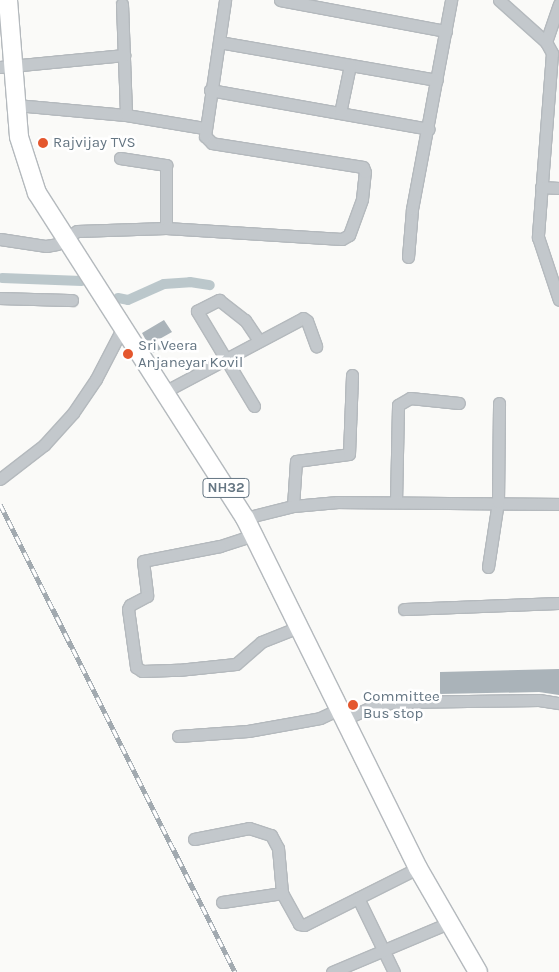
<!DOCTYPE html>
<html>
<head>
<meta charset="utf-8">
<style>
	body { margin:0 }
	#map { position:relative; width:559px; height:972px; overflow:hidden; background:#fafaf8; font-family:Karla,sans-serif }
	div>[style] { position:absolute }
	.canal>* { height:10px; margin:-5px; padding:0 5px; transform-origin:5px; border-radius:5px; background:#bbc7cb }
	.building>* { inset:0; background:#aab3b9 }
	.roads { filter:drop-shadow(1px 0 #b4b9bd) drop-shadow(-1px 0 #b4b9bd) drop-shadow(0 1px #b4b9bd) drop-shadow(0 -1px #b4b9bd) }
	.minor>* { height:11px; margin:-5.5px; padding:0 5.5px; transform-origin:5.5px; border-radius:5.5px; background:#c3c8cc }
	.highway>* { height:18px; margin:-9px; padding:0 9px; transform-origin:9px; border-radius:9px; background:#fff }
	.rail>* { height:5px; margin-top:-2.5px; transform-origin:0; background:repeating-linear-gradient(90deg,#fff 0 9px,#a2aab0 0 18px); box-sizing:border-box; border-block:1px solid #a2aab0 }
	.dots>* { width:14px; height:14px; translate:-50% -50%; box-sizing:border-box; border:2px solid #fff; border-radius:50% }
	span { translate:-50% -50%; white-space:nowrap; text-align:center; line-height:1.15; -webkit-text-stroke:5px #fff; paint-order:stroke }
	.shield-label span { padding:1px 4px; background:#fff; border:1px solid; border-radius:4px; -webkit-text-stroke-width:0 }
	.shield-label { font-size:14px; color:#657683; font-weight:700 }
	.poi-label { font-size:15px; color:#657683 }
	.left { translate:0 -50%; text-align:left }
</style>
</head>
<body>
<div id="map">
	<div class="canal">
		<i style="left:2px;top:278px;width:80px;rotate:2.1deg"></i>
		<i style="left:118px;top:298px;width:10px;rotate:11deg"></i>
		<i style="left:128px;top:300px;width:39px;rotate:-24deg"></i>
		<i style="left:164px;top:284px;width:26px;rotate:-4deg"></i>
		<i style="left:190px;top:282px;width:20px;rotate:9deg"></i>
	</div>
	<div class="building">
		<i style="clip-path:polygon(164px 320px,172px 332px,156px 341px,161px 349px,153px 353px,142px 333px)"></i>
		<i style="clip-path:polygon(559px 669px,559px 695px,539px 692px,440px 694px,440px 672px)"></i>
	</div>
	<div class="roads">
		<div class="minor">
			<i style="left:280px;top:0;width:169px;rotate:10.6deg"></i>
			<i style="left:499px;top:0;width:63px;rotate:41.8deg"></i>
			<i style="left:546px;top:42px;width:13px;rotate:61deg"></i>
			<i style="left:552px;top:53px;width:185px;rotate:94.4deg"></i>
			<i style="left:538px;top:237px;width:66px;rotate:71.6deg"></i>
			<i style="left:122px;top:4px;width:111px;rotate:87.9deg"></i>
			<i style="left:219px;top:42px;width:221px;rotate:9.9deg"></i>
			<i style="left:546px;top:42px;width:40px;rotate:-71.1deg"></i>
			<i style="left:0;top:67px;width:125px;rotate:-5.5deg"></i>
			<i style="left:210px;top:90px;width:222px;rotate:10.1deg"></i>
			<i style="left:16px;top:105px;width:110px;rotate:5.2deg"></i>
			<i style="left:126px;top:115px;width:79px;rotate:9.5deg"></i>
			<i style="left:340px;top:113px;width:49px;rotate:-78.2deg"></i>
			<i style="left:120px;top:158px;width:47px;rotate:8.7deg"></i>
			<i style="left:166px;top:165px;width:63px;rotate:90deg"></i>
			<i style="left:541px;top:187px;width:18px;rotate:3deg"></i>
			<i style="left:0;top:239px;width:47px;rotate:8.7deg"></i>
			<i style="left:46px;top:246px;width:11px;rotate:-10deg"></i>
			<i style="left:57px;top:244px;width:24px;rotate:-33deg"></i>
			<i style="left:77px;top:231px;width:89px;rotate:-1.9deg"></i>
			<i style="left:166px;top:228px;width:176px;rotate:3.6deg"></i>
			<i style="left:342px;top:239px;width:8px;rotate:-30deg"></i>
			<i style="left:349px;top:235px;width:38px;rotate:-70deg"></i>
			<i style="left:362px;top:199px;width:27px;rotate:-84deg"></i>
			<i style="left:365px;top:172px;width:5px;rotate:-112deg"></i>
			<i style="left:363px;top:167px;width:153px;rotate:-171deg"></i>
			<i style="left:212px;top:143px;width:10px;rotate:-135deg"></i>
			<i style="left:205px;top:136px;width:137px;rotate:-81.6deg"></i>
			<i style="left:408px;top:257px;width:48px;rotate:-85.2deg"></i>
			<i style="left:412px;top:209px;width:213px;rotate:-79.4deg"></i>
			<i style="left:0;top:298px;width:72px;rotate:1.6deg"></i>
			<i style="left:164px;top:392px;width:157px;rotate:-28deg"></i>
			<i style="left:303px;top:318px;width:5px;rotate:37deg"></i>
			<i style="left:307px;top:321px;width:27px;rotate:70deg"></i>
			<i style="left:254px;top:406px;width:111px;rotate:-121deg"></i>
			<i style="left:197px;top:311px;width:25px;rotate:-27deg"></i>
			<i style="left:219px;top:300px;width:33px;rotate:38deg"></i>
			<i style="left:245px;top:320px;width:25px;rotate:56deg"></i>
			<i style="left:0;top:479px;width:56px;rotate:-37.7deg"></i>
			<i style="left:44px;top:445px;width:43px;rotate:-47.8deg"></i>
			<i style="left:73px;top:413px;width:41px;rotate:-55.9deg"></i>
			<i style="left:96px;top:379px;width:56px;rotate:-62.5deg"></i>
			<i style="left:396px;top:502px;width:97px;rotate:-88.8deg"></i>
			<i style="left:398px;top:405px;width:14px;rotate:-30deg"></i>
			<i style="left:410px;top:398px;width:49px;rotate:5.8deg"></i>
			<i style="left:293px;top:506px;width:45px;rotate:-86.2deg"></i>
			<i style="left:296px;top:461px;width:53px;rotate:-7.5deg"></i>
			<i style="left:349px;top:454px;width:79px;rotate:-87.8deg"></i>
			<i style="left:245px;top:518px;width:49px;rotate:-14deg"></i>
			<i style="left:293px;top:506px;width:45px;rotate:-5.1deg"></i>
			<i style="left:338px;top:502px;width:221px;rotate:0.5deg"></i>
			<i style="left:254px;top:535px;width:36px;rotate:162deg"></i>
			<i style="left:220px;top:546px;width:78px;rotate:169deg"></i>
			<i style="left:143px;top:561px;width:35px;rotate:83deg"></i>
			<i style="left:147px;top:596px;width:19px;rotate:152deg"></i>
			<i style="left:130px;top:605px;width:4px;rotate:117deg"></i>
			<i style="left:128px;top:609px;width:59px;rotate:82.1deg"></i>
			<i style="left:136px;top:667px;width:7px;rotate:34deg"></i>
			<i style="left:142px;top:671px;width:36px;rotate:-2deg"></i>
			<i style="left:178px;top:670px;width:58px;rotate:-5.9deg"></i>
			<i style="left:236px;top:664px;width:33px;rotate:-41deg"></i>
			<i style="left:261px;top:642px;width:43px;rotate:-21.8deg"></i>
			<i style="left:488px;top:567px;width:66px;rotate:-81.3deg"></i>
			<i style="left:498px;top:502px;width:99px;rotate:-89.4deg"></i>
			<i style="left:404px;top:609px;width:155px;rotate:-2.2deg"></i>
			<i style="left:347px;top:718px;width:24px;rotate:-24deg"></i>
			<i style="left:369px;top:708px;width:28px;rotate:-13deg"></i>
			<i style="left:396px;top:702px;width:143px;rotate:-0.8deg"></i>
			<i style="left:539px;top:700px;width:20px;rotate:9deg"></i>
			<i style="left:178px;top:736px;width:70px;rotate:-4.1deg"></i>
			<i style="left:248px;top:731px;width:73px;rotate:-10.2deg"></i>
			<i style="left:320px;top:718px;width:23px;rotate:-25deg"></i>
			<i style="left:194px;top:839px;width:56px;rotate:-11.3deg"></i>
			<i style="left:249px;top:828px;width:23px;rotate:18deg"></i>
			<i style="left:271px;top:835px;width:15px;rotate:62deg"></i>
			<i style="left:278px;top:848px;width:45px;rotate:84.9deg"></i>
			<i style="left:282px;top:893px;width:35px;rotate:61deg"></i>
			<i style="left:299px;top:924px;width:5px;rotate:11deg"></i>
			<i style="left:304px;top:925px;width:127px;rotate:-26.6deg"></i>
			<i style="left:358px;top:898px;width:82px;rotate:64.1deg"></i>
			<i style="left:222px;top:902px;width:61px;rotate:-8.5deg"></i>
			<i style="left:332px;top:972px;width:129px;rotate:-22.8deg"></i>
		</div>
		<div class="highway">
			<i style="left:8px;top:0;width:137px;rotate:85.4deg"></i>
			<i style="left:19px;top:137px;width:59px;rotate:72.2deg"></i>
			<i style="left:37px;top:193px;width:386px;rotate:57.4deg"></i>
			<i style="left:245px;top:518px;width:390px;rotate:63.7deg"></i>
			<i style="left:418px;top:868px;width:120px;rotate:60deg"></i>
		</div>
	</div>
	<div class="rail">
		<i style="left:0;top:504px;width:524px;rotate:63.34deg"></i>
	</div>
	<div class="dots">
		<i style="left:43px;top:143px;background:#e4572e"></i>
		<i style="left:128px;top:354px;background:#e4572e"></i>
		<i style="left:353px;top:705px;background:#e4572e"></i>
	</div>
	<div class="shield-label">
		<span style="left:226px;top:488px">NH32</span>
	</div>
	<div class="poi-label">
		<span class="left" style="left:53px;top:143px">Rajvijay TVS</span>
		<span class="left" style="left:138px;top:354px">Sri Veera<br>Anjaneyar Kovil</span>
		<span class="left" style="left:363px;top:705px">Committee<br>Bus stop</span>
	</div>
</div>
</body>
</html>
